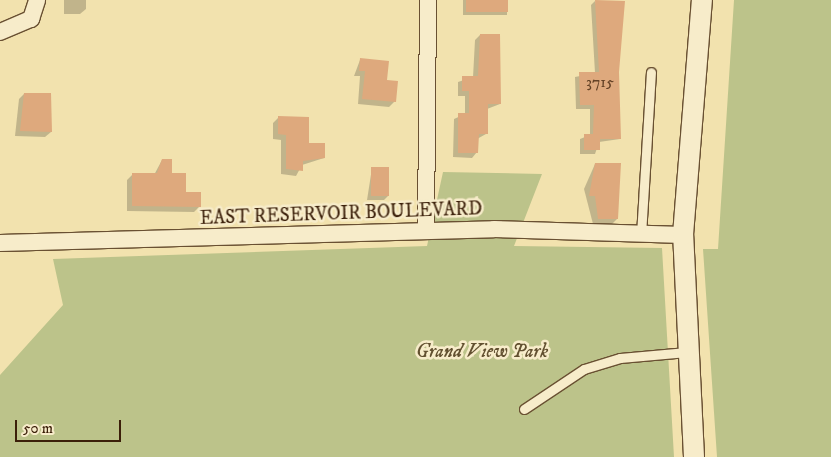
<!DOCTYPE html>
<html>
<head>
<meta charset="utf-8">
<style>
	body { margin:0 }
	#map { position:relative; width:831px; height:457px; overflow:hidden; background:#f2e2ae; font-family:"IM FELL DW Pica",serif }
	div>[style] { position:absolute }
	.green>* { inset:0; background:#bcc38a }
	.shadow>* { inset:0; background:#0003; transform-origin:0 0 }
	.building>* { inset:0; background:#dea97d; transform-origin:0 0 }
	.roads { filter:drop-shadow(1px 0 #695032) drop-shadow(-1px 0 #695032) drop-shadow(0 1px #695032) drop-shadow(0 -1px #695032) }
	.service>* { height:9px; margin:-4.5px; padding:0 4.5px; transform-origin:4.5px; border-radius:4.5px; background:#f7ecca }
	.minor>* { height:16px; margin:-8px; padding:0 8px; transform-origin:8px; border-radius:8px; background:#f7ecca }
	.tertiary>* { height:20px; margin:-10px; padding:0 10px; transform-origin:10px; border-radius:10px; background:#f7ecca }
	span { translate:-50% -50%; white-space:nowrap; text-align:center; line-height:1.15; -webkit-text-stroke:5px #f7ecca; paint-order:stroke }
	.number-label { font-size:16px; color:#644226 }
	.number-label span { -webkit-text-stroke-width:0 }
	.street-label { font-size:19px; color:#3b1f09 }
	.park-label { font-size:19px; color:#625030; font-style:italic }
	.scale { position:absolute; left:15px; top:420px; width:106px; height:22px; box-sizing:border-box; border:2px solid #3b1f09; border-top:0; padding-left:6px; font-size:15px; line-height:18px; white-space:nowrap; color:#3b1f09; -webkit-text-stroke:4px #f7ecca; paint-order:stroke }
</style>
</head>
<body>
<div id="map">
	<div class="green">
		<i style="clip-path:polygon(734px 0,831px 0,831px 457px,717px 457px,703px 249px,718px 249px)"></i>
		<i style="clip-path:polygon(443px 172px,542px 174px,514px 246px,662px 248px,674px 457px,0 457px,0 375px,63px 305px,53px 259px,427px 246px)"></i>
	</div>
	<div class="shadow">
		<i style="clip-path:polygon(64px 0,86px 0,86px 9px,80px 14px,64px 14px)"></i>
		<i style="left:463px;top:0;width:44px;height:15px"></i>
		<i style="clip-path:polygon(595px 1px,617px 72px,620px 139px,599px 142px,595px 154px,580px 154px,580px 139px,590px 135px,590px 109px,576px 109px,575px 77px,595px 73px,591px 5px)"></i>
		<i style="clip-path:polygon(480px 35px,500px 104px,487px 109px,486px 134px,477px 139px,477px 152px,472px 158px,453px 157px,454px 119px,465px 114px,465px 96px,458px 96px,458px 82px,473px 77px,475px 40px)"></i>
		<i style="clip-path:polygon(360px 60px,386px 81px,395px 101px,389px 107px,358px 104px,360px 76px,354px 76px)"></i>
		<i style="clip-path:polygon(24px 94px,49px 94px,51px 132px,45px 137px,15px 136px,19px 99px)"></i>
		<i style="clip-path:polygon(278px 118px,324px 158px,302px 165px,296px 176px,281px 174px,281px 140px,273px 139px,273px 123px)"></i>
		<i style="clip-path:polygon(162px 160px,184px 193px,200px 206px,194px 212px,127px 211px,127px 180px,133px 174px,154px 175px)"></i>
		<i style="clip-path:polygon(595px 164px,617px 219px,612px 224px,593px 224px,584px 189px)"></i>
		<i style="clip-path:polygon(372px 168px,388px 196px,384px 200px,367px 200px)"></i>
	</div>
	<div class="building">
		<i style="left:466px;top:0;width:42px;height:12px"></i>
		<i style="clip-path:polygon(595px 0,625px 1px,619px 72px,621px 139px,600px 139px,600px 150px,584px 150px,584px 134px,593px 134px,594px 105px,580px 105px,579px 72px,599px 72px)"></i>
		<i style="clip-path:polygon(480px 34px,500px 34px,501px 104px,488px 104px,488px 134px,479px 134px,478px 153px,458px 153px,458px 113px,469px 113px,469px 91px,462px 91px,462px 76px,478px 76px)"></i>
		<i style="clip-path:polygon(360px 58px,389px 61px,387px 80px,398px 81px,396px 102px,362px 99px,365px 71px,359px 71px)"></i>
		<i style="clip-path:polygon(24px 93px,51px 93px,52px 132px,20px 131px)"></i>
		<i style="clip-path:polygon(278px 116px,309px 117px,309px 143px,325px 143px,325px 158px,303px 161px,303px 171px,286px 169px,286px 135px,278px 134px)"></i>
		<i style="clip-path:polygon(162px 159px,172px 159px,172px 173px,186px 173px,186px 192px,201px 192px,201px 207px,132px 206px,132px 173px,157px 173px)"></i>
		<i style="clip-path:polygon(595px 163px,621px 163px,618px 219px,598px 219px,595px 196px,589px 196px)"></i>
		<i style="left:371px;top:167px;width:18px;height:29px"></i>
	</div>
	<div class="roads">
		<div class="service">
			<i style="left:641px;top:235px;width:163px;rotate:-86.5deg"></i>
			<i style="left:524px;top:409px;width:72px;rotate:-33.7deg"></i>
			<i style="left:584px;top:369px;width:38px;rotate:-17deg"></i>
			<i style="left:620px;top:358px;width:67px;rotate:-5.1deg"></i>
		</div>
		<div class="minor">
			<i style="left:0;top:32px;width:34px;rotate:-23deg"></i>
			<i style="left:31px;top:19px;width:20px;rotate:-72deg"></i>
			<i style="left:426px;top:230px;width:230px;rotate:-89.5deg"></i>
			<i style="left:0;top:243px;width:494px;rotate:-1.6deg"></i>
			<i style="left:494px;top:229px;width:189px;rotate:1.8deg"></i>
		</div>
		<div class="tertiary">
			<i style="left:694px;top:457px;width:222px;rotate:-92.8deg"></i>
			<i style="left:683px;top:235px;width:236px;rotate:-85.4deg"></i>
		</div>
	</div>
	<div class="number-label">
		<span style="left:600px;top:82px">3715</span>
	</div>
	<div class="street-label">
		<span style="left:341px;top:214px;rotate:-2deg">EAST RESERVOIR BOULEVARD</span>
	</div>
	<div class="park-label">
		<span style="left:482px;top:352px">Grand View Park</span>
	</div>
	<div class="scale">50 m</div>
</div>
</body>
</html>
